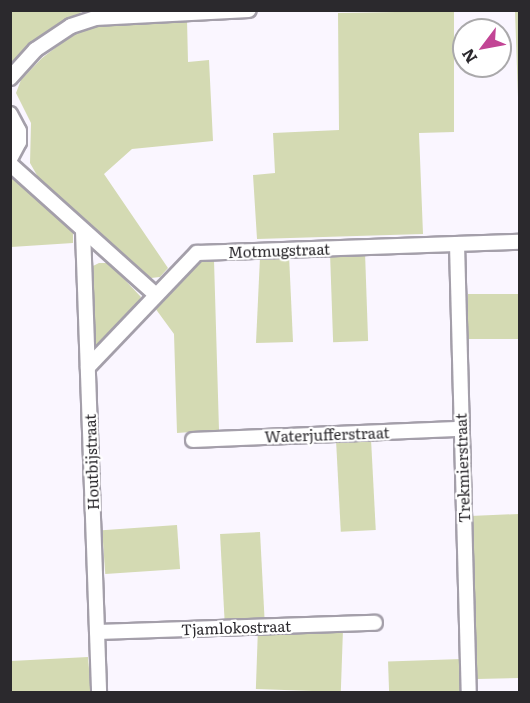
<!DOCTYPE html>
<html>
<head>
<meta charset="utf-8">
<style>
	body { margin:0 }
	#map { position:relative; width:530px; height:703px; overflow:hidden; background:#faf6ff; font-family:Literata,serif }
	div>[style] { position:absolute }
	.green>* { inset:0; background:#d4dab3; transform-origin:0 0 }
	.roads { filter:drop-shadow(2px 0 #a49faa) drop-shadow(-2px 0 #a49faa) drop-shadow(0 2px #a49faa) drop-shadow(0 -2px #a49faa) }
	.street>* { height:14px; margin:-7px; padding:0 7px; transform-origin:7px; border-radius:7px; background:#fff }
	span { translate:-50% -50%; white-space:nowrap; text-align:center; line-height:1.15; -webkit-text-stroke:4.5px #fff; paint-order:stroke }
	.street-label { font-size:15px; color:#2b292d }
	.frame { position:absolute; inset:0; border:12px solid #2b292d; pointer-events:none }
	.north { position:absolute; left:452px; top:18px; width:60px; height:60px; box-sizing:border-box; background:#fff; border:2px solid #aaa9ab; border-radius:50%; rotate:238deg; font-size:16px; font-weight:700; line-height:24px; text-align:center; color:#2b292d }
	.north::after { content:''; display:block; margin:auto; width:21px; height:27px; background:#c24595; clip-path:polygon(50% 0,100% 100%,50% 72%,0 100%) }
</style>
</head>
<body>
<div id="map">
	<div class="green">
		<i style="clip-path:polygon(11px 11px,83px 11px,31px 45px,11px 66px)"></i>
		<i style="clip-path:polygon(454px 11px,454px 132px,419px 133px,423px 234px,257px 239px,253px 175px,275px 173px,273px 133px,339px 130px,338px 13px)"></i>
		<i style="clip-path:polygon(515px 11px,520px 11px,519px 126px)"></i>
		<i style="clip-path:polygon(187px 19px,188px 62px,209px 60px,213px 141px,132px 149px,104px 174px,168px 268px,160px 277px,151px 278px,38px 177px,30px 163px,31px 123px,16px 93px,21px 80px,42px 58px,71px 36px,99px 24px)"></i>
		<i style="clip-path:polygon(15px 176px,73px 232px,73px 243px,11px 247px,11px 177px)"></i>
		<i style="left:365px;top:252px;width:89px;height:35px;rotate:88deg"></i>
		<i style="clip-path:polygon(289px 255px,293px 342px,256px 343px,260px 257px)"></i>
		<i style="clip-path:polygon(202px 260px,214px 260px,219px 430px,177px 433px,174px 334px,155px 308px)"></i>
		<i style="clip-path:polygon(99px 263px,109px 263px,141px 297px,135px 309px,95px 348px,93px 266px)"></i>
		<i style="left:519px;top:294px;width:45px;height:51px;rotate:90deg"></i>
		<i style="left:371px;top:439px;width:91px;height:35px;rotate:87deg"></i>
		<i style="clip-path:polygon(519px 514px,519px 678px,477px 679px,470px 516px)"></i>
		<i style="left:177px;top:525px;width:44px;height:75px;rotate:86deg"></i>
		<i style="left:260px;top:532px;width:86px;height:40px;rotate:87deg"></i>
		<i style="left:343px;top:629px;width:63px;height:85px;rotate:92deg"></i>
		<i style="clip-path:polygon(88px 657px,91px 692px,11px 692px,11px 661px)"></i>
		<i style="left:462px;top:659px;width:33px;height:74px;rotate:88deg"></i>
	</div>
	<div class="roads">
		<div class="street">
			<i style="left:10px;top:78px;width:38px;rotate:-48deg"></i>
			<i style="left:35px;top:50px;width:43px;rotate:-33.7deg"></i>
			<i style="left:71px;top:26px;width:25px;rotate:-18deg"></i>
			<i style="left:95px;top:18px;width:154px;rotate:-3deg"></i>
			<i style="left:10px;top:114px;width:19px;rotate:62deg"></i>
			<i style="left:19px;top:131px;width:11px;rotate:90deg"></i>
			<i style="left:19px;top:142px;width:19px;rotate:118deg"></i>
			<i style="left:10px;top:164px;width:196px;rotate:41.9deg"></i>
			<i style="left:83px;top:231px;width:461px;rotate:88deg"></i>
			<i style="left:457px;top:244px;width:448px;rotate:88.5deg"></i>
			<i style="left:88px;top:367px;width:158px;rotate:-46.3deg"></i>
			<i style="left:197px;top:253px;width:323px;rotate:-2deg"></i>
			<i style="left:193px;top:440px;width:268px;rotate:-2.4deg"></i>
			<i style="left:97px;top:632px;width:278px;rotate:-1.9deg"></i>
		</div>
	</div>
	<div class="street-label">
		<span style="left:279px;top:250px;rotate:-2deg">Motmugstraat</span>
		<span style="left:327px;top:434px;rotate:-2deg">Waterjufferstraat</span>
		<span style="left:91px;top:462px;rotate:-92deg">Houtbijstraat</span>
		<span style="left:462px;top:468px;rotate:-92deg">Trekmierstraat</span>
		<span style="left:236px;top:627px;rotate:-2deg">Tjamlokostraat</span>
	</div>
	<div class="frame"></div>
	<div class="north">N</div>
</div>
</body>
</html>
